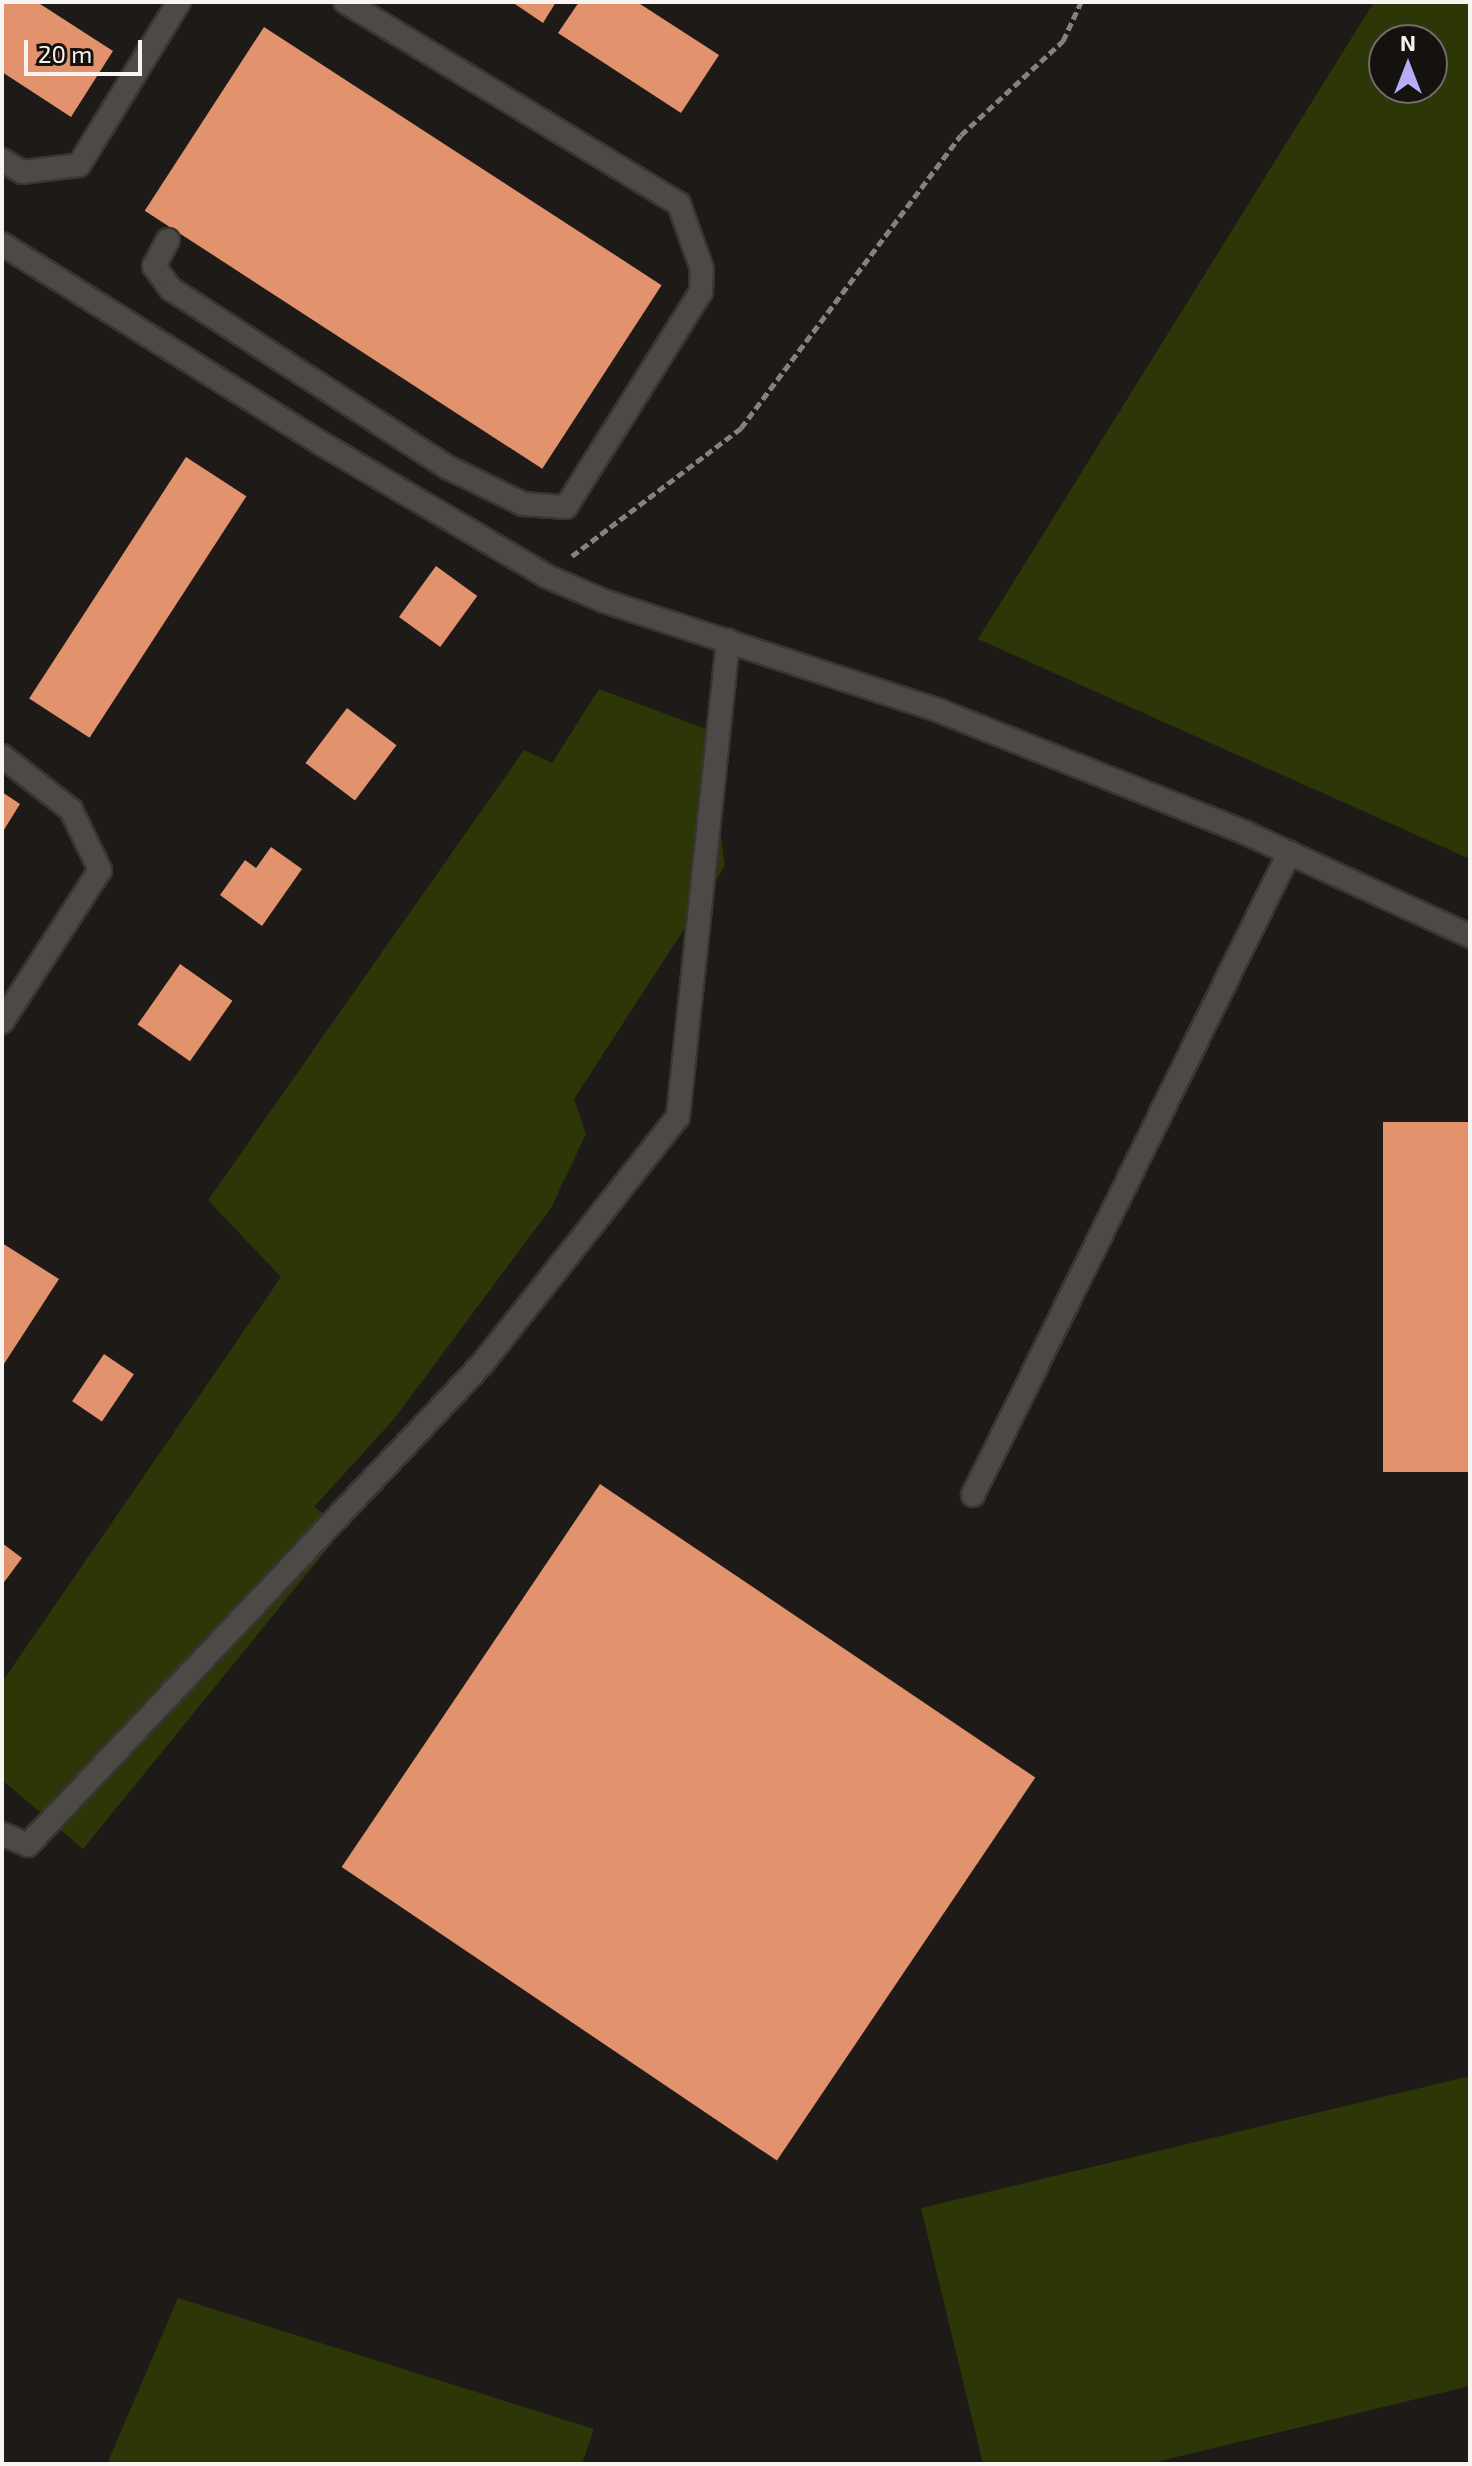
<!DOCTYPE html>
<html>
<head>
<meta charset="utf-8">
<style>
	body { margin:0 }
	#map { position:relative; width:1472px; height:2466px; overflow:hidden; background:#1d1a17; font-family:"Exo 2",sans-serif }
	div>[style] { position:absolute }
	.green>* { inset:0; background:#2c3606 }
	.building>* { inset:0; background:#e2936d; transform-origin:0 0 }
	.path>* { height:5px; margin-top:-2.5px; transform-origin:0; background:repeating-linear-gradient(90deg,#84817e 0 8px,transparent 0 12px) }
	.roads { filter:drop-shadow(2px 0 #383534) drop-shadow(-2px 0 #383534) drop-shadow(0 2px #383534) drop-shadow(0 -2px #383534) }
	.service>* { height:22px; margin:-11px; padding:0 11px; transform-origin:11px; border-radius:11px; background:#4d4946 }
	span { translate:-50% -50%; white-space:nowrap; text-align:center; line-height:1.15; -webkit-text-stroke:8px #14110e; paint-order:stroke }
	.frame { position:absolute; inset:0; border:4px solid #f7f4f2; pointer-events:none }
	.north { position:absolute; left:1368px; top:24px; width:80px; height:80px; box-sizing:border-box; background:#14110e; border:2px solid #6f6c69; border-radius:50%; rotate:0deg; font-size:22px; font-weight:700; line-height:32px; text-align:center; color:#f7f4f2 }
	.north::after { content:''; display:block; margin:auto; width:28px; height:36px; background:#b6acf8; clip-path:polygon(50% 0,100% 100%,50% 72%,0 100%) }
	.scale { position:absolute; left:24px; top:40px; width:118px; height:36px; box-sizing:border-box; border:4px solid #f7f4f2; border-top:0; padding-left:10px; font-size:24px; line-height:28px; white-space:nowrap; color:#f7f4f2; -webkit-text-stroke:6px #14110e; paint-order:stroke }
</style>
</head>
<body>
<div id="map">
	<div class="green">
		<i style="clip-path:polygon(evenodd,1374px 2px,1470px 2px,1470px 859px,978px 639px,1374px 2px,1384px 40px,1432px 40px,1432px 88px,1384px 88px,1384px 40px)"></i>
		<i style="clip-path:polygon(599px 689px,706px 729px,725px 866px,574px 1099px,586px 1134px,551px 1208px,394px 1419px,314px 1507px,345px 1527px,83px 1849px,2px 1780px,2px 1682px,281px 1277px,208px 1200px,524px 750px,552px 763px)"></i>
		<i style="clip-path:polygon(1470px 2076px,1470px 2386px,1148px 2464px,983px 2464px,921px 2208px)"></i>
		<i style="clip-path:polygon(178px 2298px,594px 2429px,582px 2464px,107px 2464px)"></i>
	</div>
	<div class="building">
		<i style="clip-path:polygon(2px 2px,37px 2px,113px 51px,71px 117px,2px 72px)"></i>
		<i style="clip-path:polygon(512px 2px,556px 2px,543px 23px)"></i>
		<i style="clip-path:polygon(579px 2px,637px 2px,719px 55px,681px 113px,558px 33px)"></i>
		<i style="left:264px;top:27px;width:474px;height:219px;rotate:33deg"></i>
		<i style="left:186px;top:457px;width:72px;height:288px;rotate:33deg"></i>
		<i style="left:436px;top:566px;width:51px;height:63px;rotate:36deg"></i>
		<i style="left:347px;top:708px;width:62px;height:69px;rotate:37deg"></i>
		<i style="clip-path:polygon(2px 792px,20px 804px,2px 833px)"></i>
		<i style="clip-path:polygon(271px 847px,302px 869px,262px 926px,220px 895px,245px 860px,256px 868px)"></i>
		<i style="left:180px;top:964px;width:64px;height:74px;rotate:35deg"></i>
		<i style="left:1383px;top:1122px;width:87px;height:350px"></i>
		<i style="clip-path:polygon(2px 1243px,59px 1279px,2px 1367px)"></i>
		<i style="left:104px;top:1354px;width:36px;height:57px;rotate:34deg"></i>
		<i style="left:600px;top:1484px;width:525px;height:462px;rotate:34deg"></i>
		<i style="clip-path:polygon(2px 1543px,22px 1558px,2px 1585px)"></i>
	</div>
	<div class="path">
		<i style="left:572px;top:556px;width:212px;rotate:-37.1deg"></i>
		<i style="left:741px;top:428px;width:366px;rotate:-53.1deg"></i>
		<i style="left:961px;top:135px;width:139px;rotate:-42.7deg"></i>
		<i style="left:1063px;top:41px;width:43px;rotate:-65.2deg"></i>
	</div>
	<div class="roads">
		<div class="service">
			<i style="left:2px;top:160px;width:23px;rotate:31deg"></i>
			<i style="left:22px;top:172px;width:57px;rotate:-7deg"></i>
			<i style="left:79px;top:165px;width:191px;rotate:-58.5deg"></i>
			<i style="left:168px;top:240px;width:30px;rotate:118deg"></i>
			<i style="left:154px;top:266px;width:29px;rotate:54deg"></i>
			<i style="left:171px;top:289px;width:328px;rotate:32.8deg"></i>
			<i style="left:447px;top:467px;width:85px;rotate:26deg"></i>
			<i style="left:523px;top:504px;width:43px;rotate:4deg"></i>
			<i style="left:566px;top:507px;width:254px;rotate:-57.9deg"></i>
			<i style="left:701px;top:292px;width:23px;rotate:-88deg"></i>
			<i style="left:702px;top:269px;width:69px;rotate:-109.5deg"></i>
			<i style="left:679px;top:204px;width:390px;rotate:-148.8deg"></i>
			<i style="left:2px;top:244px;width:380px;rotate:32deg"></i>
			<i style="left:324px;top:445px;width:258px;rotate:30.5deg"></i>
			<i style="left:546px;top:576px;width:63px;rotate:23.3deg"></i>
			<i style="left:604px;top:601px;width:354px;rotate:18.1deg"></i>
			<i style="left:940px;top:711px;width:329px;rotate:21.7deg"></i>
			<i style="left:1246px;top:833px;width:247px;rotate:24.7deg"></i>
			<i style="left:2px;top:756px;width:88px;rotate:38deg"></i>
			<i style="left:71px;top:810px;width:67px;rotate:64.2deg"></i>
			<i style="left:100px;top:870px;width:181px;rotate:122.8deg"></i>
			<i style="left:973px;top:1495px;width:716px;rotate:-63.79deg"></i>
			<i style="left:2px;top:1834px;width:28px;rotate:23deg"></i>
			<i style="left:28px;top:1845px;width:661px;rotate:-46.65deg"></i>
			<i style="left:482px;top:1364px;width:315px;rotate:-51.6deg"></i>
			<i style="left:678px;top:1117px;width:479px;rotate:-84deg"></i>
		</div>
	</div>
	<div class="frame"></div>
	<div class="north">N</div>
	<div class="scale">20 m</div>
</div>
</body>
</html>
